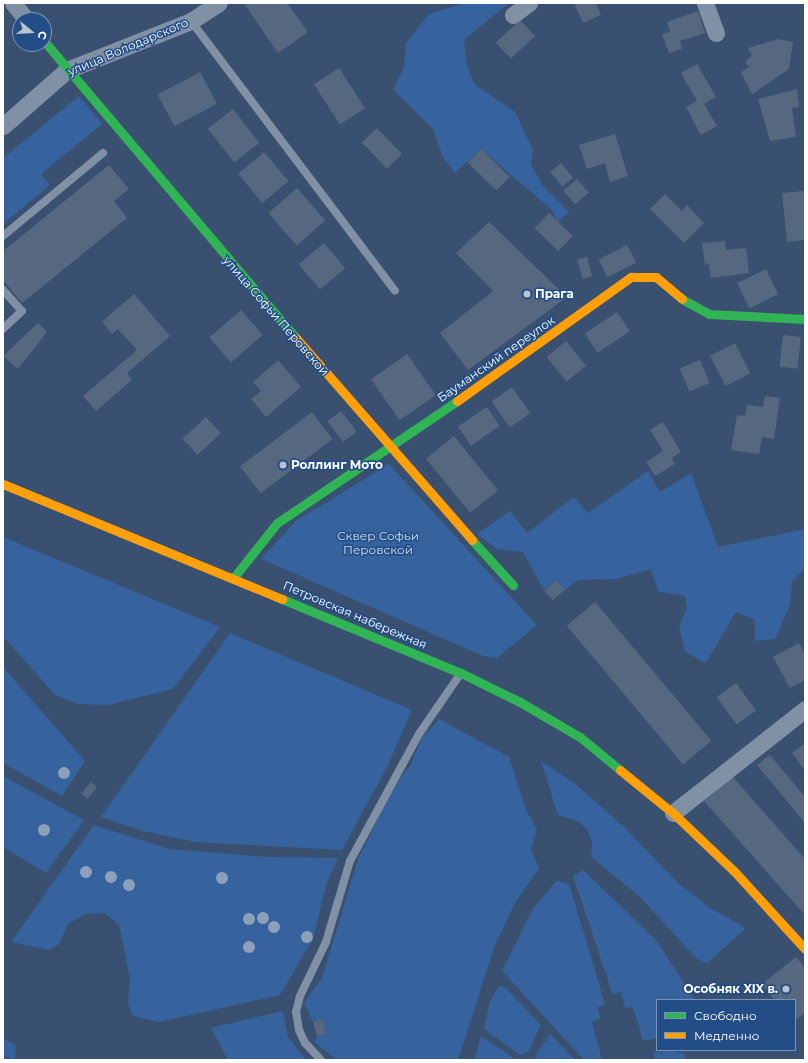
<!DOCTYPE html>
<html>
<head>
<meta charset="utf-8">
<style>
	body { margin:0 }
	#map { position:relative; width:808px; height:1063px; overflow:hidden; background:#395070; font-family:Montserrat,sans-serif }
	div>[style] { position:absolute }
	.green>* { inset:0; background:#36639d }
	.building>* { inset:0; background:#556880; transform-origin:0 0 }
	.lane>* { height:8px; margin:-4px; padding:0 4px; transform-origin:4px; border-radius:4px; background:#8090a5 }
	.street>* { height:17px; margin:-8.5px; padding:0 8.5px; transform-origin:8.5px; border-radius:8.5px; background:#8090a5 }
	.fast>* { height:9px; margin:-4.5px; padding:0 4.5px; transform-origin:4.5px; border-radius:4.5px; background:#30b455 }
	.slow>* { height:9px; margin:-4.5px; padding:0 4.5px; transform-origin:4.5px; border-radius:4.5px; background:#ff9f0a }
	.trees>* { width:12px; height:12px; margin:-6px; border-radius:50%; background:#8da0ba }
	.dots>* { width:11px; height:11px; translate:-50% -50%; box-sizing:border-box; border:2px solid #224d87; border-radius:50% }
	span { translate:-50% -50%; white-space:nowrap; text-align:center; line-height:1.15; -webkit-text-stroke:3px #224d87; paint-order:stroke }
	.street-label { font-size:12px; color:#fff }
	.poi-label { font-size:12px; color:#fff; font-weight:700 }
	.left { translate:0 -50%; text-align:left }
	.right { translate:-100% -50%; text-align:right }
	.park-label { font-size:12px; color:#d1e2f7 }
	.frame { position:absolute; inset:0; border:4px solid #fff; pointer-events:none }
	.legend { position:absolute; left:656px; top:999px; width:140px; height:52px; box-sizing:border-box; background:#224d87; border:1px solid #7a94b7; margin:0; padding:5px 7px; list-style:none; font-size:12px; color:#fff }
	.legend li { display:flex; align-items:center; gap:8px; height:20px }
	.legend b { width:20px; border:1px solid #7a94b7 }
	.north { position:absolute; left:12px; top:12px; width:40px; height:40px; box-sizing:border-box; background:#224d87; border:1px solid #7a94b7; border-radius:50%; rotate:108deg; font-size:11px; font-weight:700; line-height:16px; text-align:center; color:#fff }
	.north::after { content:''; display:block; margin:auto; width:14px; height:18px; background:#bac2cd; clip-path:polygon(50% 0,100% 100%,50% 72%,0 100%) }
</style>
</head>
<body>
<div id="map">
	<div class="green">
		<i style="clip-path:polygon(465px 3px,509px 3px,464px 40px,467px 64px,474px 84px,515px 112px,533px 150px,531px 164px,543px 186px,569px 212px,558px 222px,551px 209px,481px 149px,455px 173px,443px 157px,433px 129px,393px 89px,404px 68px,406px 43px,429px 14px)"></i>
		<i style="clip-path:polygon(79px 96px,102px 124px,41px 174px,50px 185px,3px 224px,3px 158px)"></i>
		<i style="clip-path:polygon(389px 464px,537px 625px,497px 658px,483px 656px,261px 559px,296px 521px)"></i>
		<i style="clip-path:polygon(648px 471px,660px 492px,691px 473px,718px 547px,805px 529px,805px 569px,792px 581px,790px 605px,775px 639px,755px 641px,755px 620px,736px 612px,706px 663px,685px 652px,679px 626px,687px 608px,685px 596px,659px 592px,651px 569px,616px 579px,578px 580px,565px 590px,556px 580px,544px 590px,523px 552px,497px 549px,477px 534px,510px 511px,527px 533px,574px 497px,588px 513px)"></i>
		<i style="clip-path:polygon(3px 537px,220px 627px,173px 689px,108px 705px,78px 704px,55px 695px,3px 636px)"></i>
		<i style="clip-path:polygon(230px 633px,412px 710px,388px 765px,342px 850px,195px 842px,143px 831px,101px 817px)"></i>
		<i style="clip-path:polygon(3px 667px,85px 761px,62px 796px,3px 763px)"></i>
		<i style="clip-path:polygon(439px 719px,509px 757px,526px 810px,537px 829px,531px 849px,539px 868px,515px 903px,495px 945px,458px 1060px,337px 1060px,314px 1042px,317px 1036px,326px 1034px,323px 1019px,313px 1022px,304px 1003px,322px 978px,358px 859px,392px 790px,410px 766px,422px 738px)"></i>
		<i style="clip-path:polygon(541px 761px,574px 783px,623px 826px,678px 883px,710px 908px,746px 928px,707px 963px,697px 959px,639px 896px,591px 857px,592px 841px,587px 829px,578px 821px,558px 815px)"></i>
		<i style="clip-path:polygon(3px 776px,84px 820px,46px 873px,3px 847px)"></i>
		<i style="clip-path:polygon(94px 825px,169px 849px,268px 857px,338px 858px,327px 882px,313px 939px,280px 995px,159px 1022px,133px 1016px,128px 1004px,130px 979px,119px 925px,105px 913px,85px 914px,68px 924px,59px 944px,49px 950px,11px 942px)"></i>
		<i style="clip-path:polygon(583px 870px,656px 940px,695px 1000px,657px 1000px,657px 1038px,643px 1041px,633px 1007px,625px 1008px,621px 992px,613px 995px,573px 876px)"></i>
		<i style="clip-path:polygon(556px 881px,569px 884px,605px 1004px,597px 1008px,601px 1018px,592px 1022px,602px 1060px,584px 1060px,502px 971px,532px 910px)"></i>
		<i style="clip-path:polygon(499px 986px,506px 988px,541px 1025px,528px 1052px,520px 1055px,484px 1029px,490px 1001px)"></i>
		<i style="clip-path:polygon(283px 1011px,288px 1037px,306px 1060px,228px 1060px,211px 1028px)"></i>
		<i style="clip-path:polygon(550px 1034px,575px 1060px,537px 1060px,535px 1056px)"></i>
		<i style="clip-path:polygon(481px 1036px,517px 1060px,474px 1060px)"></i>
		<i style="clip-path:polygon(3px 1039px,16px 1045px,15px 1060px,3px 1055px)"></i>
		<i style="clip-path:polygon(672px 1051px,685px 1054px,685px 1060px,655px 1060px,654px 1052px)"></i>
	</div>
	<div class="building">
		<i style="clip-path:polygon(248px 3px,287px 3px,308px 32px,278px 53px,245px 5px)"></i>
		<i style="clip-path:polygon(574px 3px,596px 3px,601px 15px,583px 23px)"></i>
		<i style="clip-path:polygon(698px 11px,705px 33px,680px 41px,682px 49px,669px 53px,662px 34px,670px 32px,667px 22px)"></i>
		<i style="left:520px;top:20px;width:22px;height:33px;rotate:47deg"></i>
		<i style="clip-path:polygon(778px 39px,793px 42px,789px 69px,752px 94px,741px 72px,749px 67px,745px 62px,752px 55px,748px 48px)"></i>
		<i style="clip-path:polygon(697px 64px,716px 97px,704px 104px,717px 126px,701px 135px,686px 107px,697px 101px,681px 73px)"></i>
		<i style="left:339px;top:68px;width:48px;height:30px;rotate:57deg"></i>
		<i style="left:200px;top:72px;width:36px;height:48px;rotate:62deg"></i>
		<i style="clip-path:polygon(797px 89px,799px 107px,792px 108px,796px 137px,770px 141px,758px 99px)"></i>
		<i style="left:233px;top:109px;width:43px;height:32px;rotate:52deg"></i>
		<i style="left:377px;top:128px;width:36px;height:21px;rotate:46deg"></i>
		<i style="clip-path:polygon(615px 134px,628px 176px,610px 182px,605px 163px,587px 169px,579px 145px)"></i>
		<i style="left:481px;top:149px;width:40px;height:19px;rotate:44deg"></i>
		<i style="left:264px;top:152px;width:38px;height:34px;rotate:50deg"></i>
		<i style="left:561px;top:163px;width:19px;height:14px;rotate:51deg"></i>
		<i style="clip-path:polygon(109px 165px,129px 189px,114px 201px,127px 218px,22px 303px,3px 280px,3px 251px)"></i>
		<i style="left:577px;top:179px;width:18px;height:18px;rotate:49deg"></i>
		<i style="left:297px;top:188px;width:43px;height:38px;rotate:49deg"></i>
		<i style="clip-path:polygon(804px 191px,805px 240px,787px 242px,782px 193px)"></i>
		<i style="clip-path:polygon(665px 194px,682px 211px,687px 205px,704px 223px,684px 243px,650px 209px)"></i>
		<i style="left:549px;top:213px;width:33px;height:21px;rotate:44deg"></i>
		<i style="clip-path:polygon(489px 222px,567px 297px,468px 370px,440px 333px,493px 291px,456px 253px)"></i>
		<i style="clip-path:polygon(725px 241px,726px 250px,746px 248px,749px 273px,711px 278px,709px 264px,705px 265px,702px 243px)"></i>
		<i style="left:324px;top:243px;width:33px;height:33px;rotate:50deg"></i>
		<i style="left:627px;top:245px;width:20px;height:32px;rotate:63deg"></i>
		<i style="left:587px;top:257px;width:20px;height:10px;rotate:75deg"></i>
		<i style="left:766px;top:269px;width:28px;height:32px;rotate:64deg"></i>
		<i style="clip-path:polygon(134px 294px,170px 336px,127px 373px,132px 380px,96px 411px,83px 396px,137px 350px,118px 329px,112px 334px,102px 322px)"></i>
		<i style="left:241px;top:310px;width:33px;height:42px;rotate:49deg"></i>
		<i style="left:617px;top:312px;width:23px;height:39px;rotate:56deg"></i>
		<i style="clip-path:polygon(38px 323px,47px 332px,18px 369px,3px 356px)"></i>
		<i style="left:783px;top:335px;width:18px;height:32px;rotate:6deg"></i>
		<i style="left:566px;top:341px;width:32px;height:25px;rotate:51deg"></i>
		<i style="left:735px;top:343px;width:34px;height:28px;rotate:63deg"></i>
		<i style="left:407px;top:354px;width:50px;height:44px;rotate:55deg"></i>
		<i style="clip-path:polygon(278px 360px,301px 387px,266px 417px,251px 399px,261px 391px,253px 382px)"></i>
		<i style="left:700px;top:360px;width:25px;height:22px;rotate:67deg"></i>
		<i style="left:512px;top:387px;width:32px;height:25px;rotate:55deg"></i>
		<i style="clip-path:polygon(765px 396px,780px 398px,774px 439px,762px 437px,759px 454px,731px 450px,737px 415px,745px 416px,747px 405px,763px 407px)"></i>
		<i style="left:487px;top:407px;width:23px;height:35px;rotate:56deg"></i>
		<i style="left:341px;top:411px;width:26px;height:17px;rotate:53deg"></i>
		<i style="left:312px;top:412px;width:34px;height:90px;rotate:53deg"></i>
		<i style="left:206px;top:417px;width:22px;height:32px;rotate:47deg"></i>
		<i style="clip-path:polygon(663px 422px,681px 452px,672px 458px,675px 464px,655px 476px,646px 462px,663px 451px,650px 430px)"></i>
		<i style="left:454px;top:436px;width:70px;height:36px;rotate:51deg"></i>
		<i style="left:556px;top:580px;width:13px;height:16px;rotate:48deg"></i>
		<i style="left:595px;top:602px;width:181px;height:37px;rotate:50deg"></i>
		<i style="clip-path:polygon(799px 643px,805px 654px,805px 680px,790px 688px,773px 657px)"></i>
		<i style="left:736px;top:683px;width:34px;height:24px;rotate:54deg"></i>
		<i style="clip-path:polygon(805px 743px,805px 771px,792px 753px)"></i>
		<i style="clip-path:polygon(770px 755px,805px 797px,805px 823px,757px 765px)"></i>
		<i style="clip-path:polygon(732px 776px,805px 859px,804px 914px,704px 801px)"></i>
		<i style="left:91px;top:782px;width:8px;height:15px;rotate:40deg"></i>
		<i style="clip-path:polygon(796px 957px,805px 968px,805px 1013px,795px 1020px,795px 1000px,775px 1000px,762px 984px)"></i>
		<i style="clip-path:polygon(323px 1019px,326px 1034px,317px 1036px,313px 1022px)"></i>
	</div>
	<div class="lane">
		<i style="left:191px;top:21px;width:338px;rotate:52.9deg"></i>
		<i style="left:3px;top:236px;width:130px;rotate:-39.7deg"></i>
		<i style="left:3px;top:290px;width:28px;rotate:48deg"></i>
		<i style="left:22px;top:311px;width:26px;rotate:137deg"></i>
		<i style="left:321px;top:1060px;width:23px;rotate:-133deg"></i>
		<i style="left:305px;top:1043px;width:14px;rotate:-115deg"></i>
		<i style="left:299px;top:1030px;width:18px;rotate:-99deg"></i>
		<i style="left:296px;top:1012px;width:16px;rotate:-76deg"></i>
		<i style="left:300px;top:996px;width:60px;rotate:-64.3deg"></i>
		<i style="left:326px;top:942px;width:84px;rotate:-73.5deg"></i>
		<i style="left:350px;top:861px;width:145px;rotate:-61.5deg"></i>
		<i style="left:419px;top:734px;width:74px;rotate:-55.5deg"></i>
	</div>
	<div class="street">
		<i style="left:13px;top:3px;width:22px;rotate:51deg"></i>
		<i style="left:705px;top:3px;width:32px;rotate:70deg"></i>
		<i style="left:513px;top:15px;width:20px;rotate:-37deg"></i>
		<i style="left:3px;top:126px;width:85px;rotate:-41.2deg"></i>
		<i style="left:67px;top:70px;width:133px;rotate:-21.6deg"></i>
		<i style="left:191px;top:21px;width:33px;rotate:-33deg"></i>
		<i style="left:673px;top:813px;width:168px;rotate:-38.2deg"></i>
	</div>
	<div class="fast">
		<i style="left:44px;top:41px;width:390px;rotate:49.7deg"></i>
		<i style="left:682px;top:299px;width:31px;rotate:29deg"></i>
		<i style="left:709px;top:314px;width:96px;rotate:3deg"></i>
		<i style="left:472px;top:540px;width:61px;rotate:47.7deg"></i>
		<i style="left:234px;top:577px;width:69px;rotate:-51.5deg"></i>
		<i style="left:277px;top:523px;width:217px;rotate:-34.1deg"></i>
		<i style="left:282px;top:599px;width:194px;rotate:22.5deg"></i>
		<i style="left:461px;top:673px;width:66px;rotate:26.2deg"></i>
		<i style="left:520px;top:702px;width:69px;rotate:30.3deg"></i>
		<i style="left:580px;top:737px;width:52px;rotate:39.5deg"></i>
	</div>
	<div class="slow">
		<i style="left:296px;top:338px;width:268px;rotate:48.9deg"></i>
		<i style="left:457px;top:401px;width:214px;rotate:-35.5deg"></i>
		<i style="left:631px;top:277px;width:25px"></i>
		<i style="left:656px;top:277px;width:34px;rotate:40deg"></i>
		<i style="left:3px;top:484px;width:302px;rotate:22.4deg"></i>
		<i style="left:620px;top:770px;width:68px;rotate:39.1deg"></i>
		<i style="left:673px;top:813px;width:84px;rotate:43.6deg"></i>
		<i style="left:734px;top:871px;width:105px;rotate:47.7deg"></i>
	</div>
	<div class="trees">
		<i style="left:64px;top:773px"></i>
		<i style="left:44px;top:830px"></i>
		<i style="left:86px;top:872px"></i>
		<i style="left:111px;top:877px"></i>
		<i style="left:222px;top:878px"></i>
		<i style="left:129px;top:885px"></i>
		<i style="left:263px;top:918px"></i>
		<i style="left:249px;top:919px"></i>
		<i style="left:274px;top:927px"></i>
		<i style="left:307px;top:937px"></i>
		<i style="left:249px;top:947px"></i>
	</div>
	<div class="dots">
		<i style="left:527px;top:294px;background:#bac2cd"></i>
		<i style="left:283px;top:465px;background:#bac2cd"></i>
		<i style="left:786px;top:989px;background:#bac2cd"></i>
	</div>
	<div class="street-label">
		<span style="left:128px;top:47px;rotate:-23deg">улица Володарского</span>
		<span style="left:276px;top:316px;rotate:49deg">улица Софьи Перовской</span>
		<span style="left:496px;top:359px;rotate:-35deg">Бауманский переулок</span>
		<span style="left:355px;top:615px;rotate:23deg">Петровская набережная</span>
	</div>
	<div class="poi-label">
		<span class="left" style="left:535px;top:294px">Прага</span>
		<span class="left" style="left:291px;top:465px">Роллинг Мото</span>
		<span class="right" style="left:778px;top:989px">Особняк XIX в.</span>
	</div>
	<div class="park-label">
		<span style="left:378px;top:543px">Сквер Софьи<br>Перовской</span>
	</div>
	<div class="frame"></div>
	<ul class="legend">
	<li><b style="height:5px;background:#30b455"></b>Свободно</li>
	<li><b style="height:5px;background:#ff9f0a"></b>Медленно</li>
	</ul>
	<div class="north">С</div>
</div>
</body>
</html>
